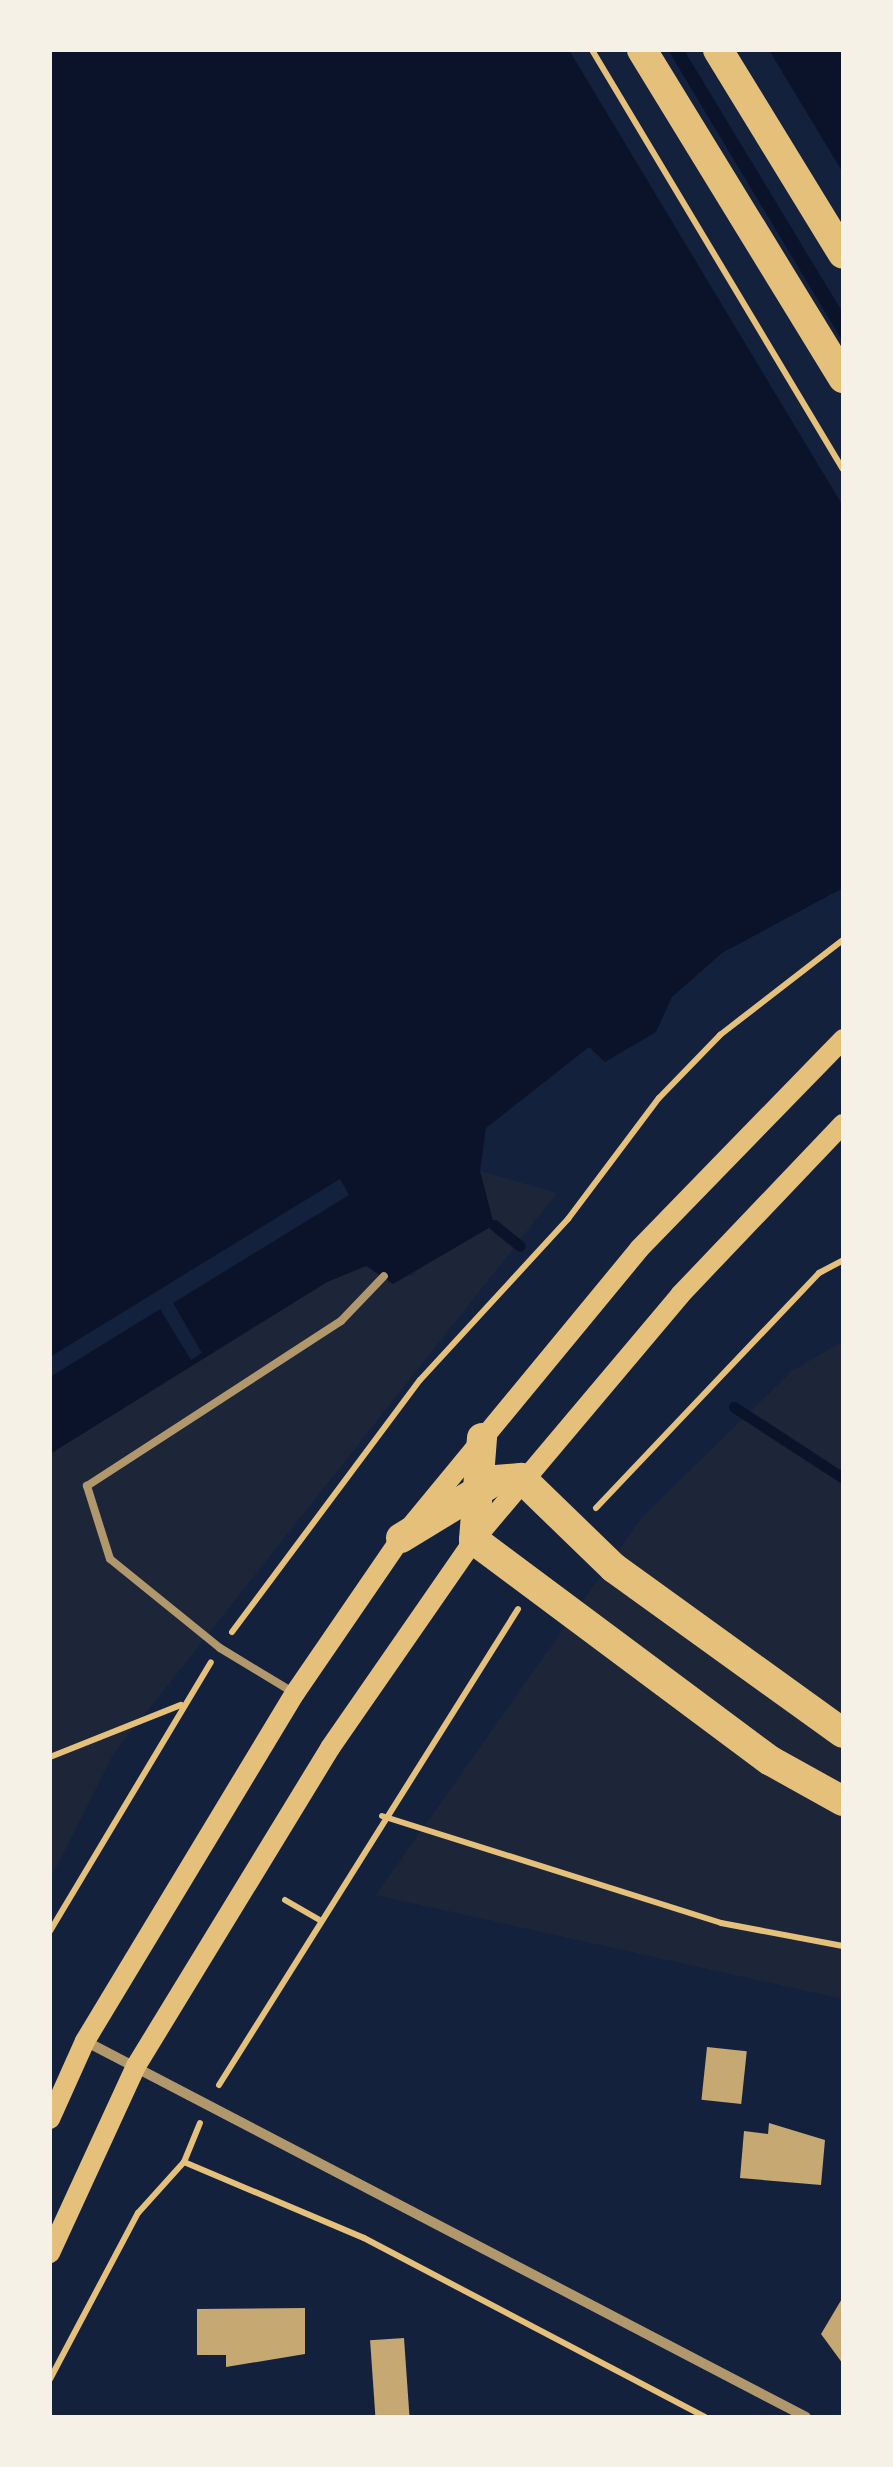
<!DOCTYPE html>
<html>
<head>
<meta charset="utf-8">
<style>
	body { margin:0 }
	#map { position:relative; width:893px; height:2467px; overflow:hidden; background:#14213d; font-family:"Archivo Narrow",sans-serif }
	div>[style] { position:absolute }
	.green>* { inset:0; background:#1d2539 }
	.water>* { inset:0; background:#0b132b }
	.pier>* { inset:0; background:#14213d }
	.stream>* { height:11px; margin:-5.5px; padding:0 5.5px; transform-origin:5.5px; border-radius:5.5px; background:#0b132b }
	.building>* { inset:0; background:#c6a872; transform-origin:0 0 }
	.path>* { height:6px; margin:-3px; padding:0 3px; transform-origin:3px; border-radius:3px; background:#e5c07b }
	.service>* { height:8px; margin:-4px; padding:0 4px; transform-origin:4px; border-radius:4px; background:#b1986c }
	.minor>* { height:10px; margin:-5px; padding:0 5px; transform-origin:5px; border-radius:5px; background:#b1986c }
	.secondary>* { height:20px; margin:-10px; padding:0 10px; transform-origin:10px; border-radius:10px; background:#e5c07b }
	.motorway>* { height:30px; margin:-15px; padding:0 15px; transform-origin:15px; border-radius:15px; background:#e5c07b }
	span { translate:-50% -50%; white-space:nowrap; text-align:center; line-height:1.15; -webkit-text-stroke:9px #f6f1e7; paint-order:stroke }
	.frame { position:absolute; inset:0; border:52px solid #f6f1e7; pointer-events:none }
</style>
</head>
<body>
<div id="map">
	<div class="green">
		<i style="clip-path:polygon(480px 1171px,557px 1193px,114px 1753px,50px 1880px,50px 1454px,327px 1282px,366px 1266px,413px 1276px,426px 1257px,494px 1225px)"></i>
		<i style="clip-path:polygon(843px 1341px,843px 1999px,376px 1895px,642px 1517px,792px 1371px)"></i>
	</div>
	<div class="water">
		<i style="clip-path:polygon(50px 50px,843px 50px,843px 888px,722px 953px,672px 997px,656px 1032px,605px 1062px,589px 1047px,486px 1128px,480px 1171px,494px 1225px,393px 1284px,366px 1266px,327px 1282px,50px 1454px)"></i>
	</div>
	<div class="pier">
		<i style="clip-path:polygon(569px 50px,668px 50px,843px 342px,843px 506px)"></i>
		<i style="clip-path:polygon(684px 50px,769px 50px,843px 173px,843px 313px)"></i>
		<i style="clip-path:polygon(340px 1179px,349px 1195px,173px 1303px,202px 1353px,191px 1360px,160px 1309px,50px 1377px,50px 1357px)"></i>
	</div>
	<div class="stream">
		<i style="left:494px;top:1225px;width:33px;rotate:39deg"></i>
		<i style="left:734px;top:1407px;width:130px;rotate:33.1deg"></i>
	</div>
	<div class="building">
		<i style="left:707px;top:2047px;width:40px;height:53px;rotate:6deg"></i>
		<i style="clip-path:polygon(769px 2123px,825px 2140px,821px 2185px,740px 2178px,744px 2131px,768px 2134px)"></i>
		<i style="clip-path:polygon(843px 2297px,843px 2364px,821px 2334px)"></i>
		<i style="clip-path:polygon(305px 2308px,305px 2354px,226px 2367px,226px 2355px,197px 2355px,197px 2309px)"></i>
		<i style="left:404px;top:2338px;width:79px;height:34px;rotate:86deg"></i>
	</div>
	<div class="path">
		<i style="left:592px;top:50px;width:488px;rotate:59.1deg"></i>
		<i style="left:596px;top:1508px;width:324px;rotate:-46.5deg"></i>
		<i style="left:819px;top:1273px;width:27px;rotate:-28deg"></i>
		<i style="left:232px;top:1632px;width:314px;rotate:-53.3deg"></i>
		<i style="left:420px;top:1380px;width:219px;rotate:-47.4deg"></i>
		<i style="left:568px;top:1219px;width:151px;rotate:-53.1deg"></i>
		<i style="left:659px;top:1098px;width:88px;rotate:-45.9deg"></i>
		<i style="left:720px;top:1035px;width:155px;rotate:-37.7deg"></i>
		<i style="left:50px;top:1757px;width:141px;rotate:-21.7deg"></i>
		<i style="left:382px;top:1816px;width:355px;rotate:17.5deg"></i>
		<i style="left:721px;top:1923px;width:124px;rotate:10.7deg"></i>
		<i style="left:285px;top:1900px;width:39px;rotate:30deg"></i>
		<i style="left:50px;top:1931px;width:313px;rotate:-59.1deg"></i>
		<i style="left:219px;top:2085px;width:562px;rotate:-57.86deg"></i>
		<i style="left:184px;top:2162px;width:195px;rotate:22.9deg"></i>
		<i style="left:364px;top:2238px;width:385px;rotate:27.7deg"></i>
		<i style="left:50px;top:2379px;width:188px;rotate:-62.1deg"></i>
		<i style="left:138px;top:2213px;width:69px;rotate:-48deg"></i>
		<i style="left:184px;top:2162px;width:42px;rotate:-67.7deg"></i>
	</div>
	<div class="service">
		<i style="left:291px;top:1691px;width:83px;rotate:-148.8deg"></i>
		<i style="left:220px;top:1648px;width:141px;rotate:-141deg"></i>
		<i style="left:110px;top:1559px;width:77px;rotate:-107.5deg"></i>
		<i style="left:87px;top:1486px;width:303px;rotate:-33deg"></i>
		<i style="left:341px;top:1321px;width:62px;rotate:-46.3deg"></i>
	</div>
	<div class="minor">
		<i style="left:85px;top:2041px;width:813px;rotate:27.54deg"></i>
	</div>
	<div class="secondary">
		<i style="left:50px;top:2119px;width:85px;rotate:-65.8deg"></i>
		<i style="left:85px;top:2041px;width:406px;rotate:-58.9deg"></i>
		<i style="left:295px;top:1693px;width:188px;rotate:-55.6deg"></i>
		<i style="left:401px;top:1538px;width:374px;rotate:-50.5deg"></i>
		<i style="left:639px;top:1249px;width:293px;rotate:-45.8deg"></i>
		<i style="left:50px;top:2253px;width:206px;rotate:-65.3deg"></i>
		<i style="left:136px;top:2066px;width:373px;rotate:-58.6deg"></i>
		<i style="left:330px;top:1748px;width:253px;rotate:-55.3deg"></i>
		<i style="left:474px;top:1540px;width:320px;rotate:-49.9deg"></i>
		<i style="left:680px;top:1295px;width:236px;rotate:-46.4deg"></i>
	</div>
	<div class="motorway">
		<i style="left:642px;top:50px;width:385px;rotate:58.5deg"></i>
		<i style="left:718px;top:50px;width:239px;rotate:58.5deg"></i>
		<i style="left:482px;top:1438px;width:102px;rotate:94.5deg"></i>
		<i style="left:474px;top:1540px;width:370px;rotate:36.7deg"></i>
		<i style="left:771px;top:1761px;width:82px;rotate:29.1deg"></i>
		<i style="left:401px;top:1538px;width:111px;rotate:-31.4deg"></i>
		<i style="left:496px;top:1480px;width:25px;rotate:-5deg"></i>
		<i style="left:521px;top:1478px;width:129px;rotate:44.1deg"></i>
		<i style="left:614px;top:1568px;width:282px;rotate:35.8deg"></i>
	</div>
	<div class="frame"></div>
</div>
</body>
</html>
